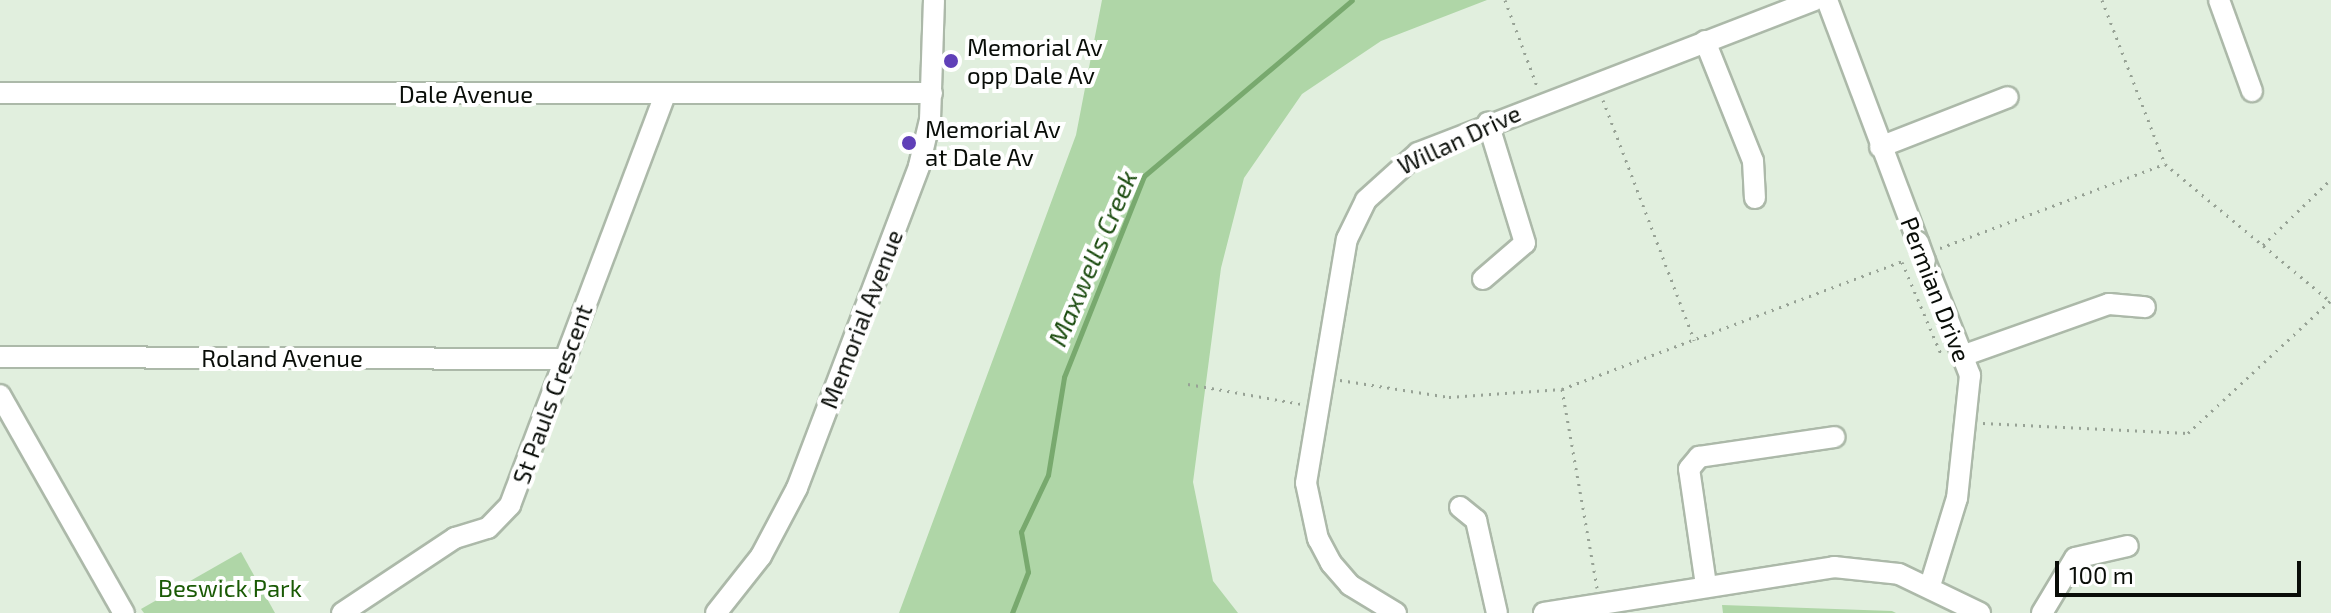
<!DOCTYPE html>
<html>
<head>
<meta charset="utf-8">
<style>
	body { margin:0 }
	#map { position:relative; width:2331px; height:613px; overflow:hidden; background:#e1efde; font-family:"Exo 2",sans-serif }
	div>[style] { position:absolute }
	.green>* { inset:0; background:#afd6a7 }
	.stream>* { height:5px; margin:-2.5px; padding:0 2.5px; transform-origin:2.5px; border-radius:2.5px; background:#78a96e }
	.path>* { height:3px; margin-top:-1.5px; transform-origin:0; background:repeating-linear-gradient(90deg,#97a295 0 2px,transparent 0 8px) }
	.roads { filter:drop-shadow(2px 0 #acb9a9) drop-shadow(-2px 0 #acb9a9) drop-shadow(0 2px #acb9a9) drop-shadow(0 -2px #acb9a9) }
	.minor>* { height:20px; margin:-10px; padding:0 10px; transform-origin:10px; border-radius:10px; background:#fff }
	.bridges { filter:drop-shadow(2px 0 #acb9a9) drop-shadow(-2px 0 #acb9a9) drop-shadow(0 2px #acb9a9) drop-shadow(0 -2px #acb9a9) }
	.minor-bridge>* { height:20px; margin:-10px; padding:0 10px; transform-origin:10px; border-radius:10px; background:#fff }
	.dots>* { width:22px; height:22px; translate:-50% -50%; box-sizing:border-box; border:4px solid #fff; border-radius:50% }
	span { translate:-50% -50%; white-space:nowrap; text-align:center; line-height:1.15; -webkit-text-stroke:8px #fff; paint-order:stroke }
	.poi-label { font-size:24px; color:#090d08 }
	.left { translate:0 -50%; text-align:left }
	.street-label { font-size:24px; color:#090d08 }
	.park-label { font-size:24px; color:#1a5a05 }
	.water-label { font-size:26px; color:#1d4d11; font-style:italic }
	.scale { position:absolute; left:2055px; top:561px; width:246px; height:36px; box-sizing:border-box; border:4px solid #090d08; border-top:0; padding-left:10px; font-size:24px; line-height:28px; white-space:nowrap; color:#090d08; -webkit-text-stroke:6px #fff; paint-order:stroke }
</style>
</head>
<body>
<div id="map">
	<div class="green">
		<i style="clip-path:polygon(1102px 0,1487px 0,1381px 41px,1302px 94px,1244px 178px,1221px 268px,1193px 482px,1213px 581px,1238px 613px,899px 613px,1076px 135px)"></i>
		<i style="clip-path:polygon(241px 552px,275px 613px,144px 613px,141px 609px)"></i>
		<i style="clip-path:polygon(1722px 605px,1892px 611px,1896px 613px,1723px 613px)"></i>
	</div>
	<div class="stream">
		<i style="left:1012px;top:613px;width:44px;rotate:-68.7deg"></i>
		<i style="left:1028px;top:572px;width:41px;rotate:-99.9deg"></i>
		<i style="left:1021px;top:532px;width:63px;rotate:-64.7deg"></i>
		<i style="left:1048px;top:475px;width:99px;rotate:-80.7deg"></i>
		<i style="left:1064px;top:377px;width:216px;rotate:-68.3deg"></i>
		<i style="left:1144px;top:176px;width:272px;rotate:-40.2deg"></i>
	</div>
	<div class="path">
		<i style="left:1505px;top:0;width:92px;rotate:69.6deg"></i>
		<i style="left:2102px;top:0;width:176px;rotate:69deg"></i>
		<i style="left:2165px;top:164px;width:216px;rotate:39.7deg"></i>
		<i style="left:1603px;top:100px;width:257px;rotate:69.2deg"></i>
		<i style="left:2263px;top:245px;width:95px;rotate:-44.1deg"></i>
		<i style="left:1940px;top:248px;width:240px;rotate:-20.5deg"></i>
		<i style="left:1902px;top:262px;width:100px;rotate:67deg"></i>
		<i style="left:1340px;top:380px;width:110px;rotate:8.9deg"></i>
		<i style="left:1449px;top:397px;width:113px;rotate:-4deg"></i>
		<i style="left:1562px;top:389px;width:202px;rotate:80deg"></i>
		<i style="left:1188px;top:384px;width:116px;rotate:10deg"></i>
		<i style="left:1562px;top:389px;width:367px;rotate:-20.6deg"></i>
		<i style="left:1983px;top:423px;width:205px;rotate:2.8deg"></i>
		<i style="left:2188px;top:433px;width:194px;rotate:-42.9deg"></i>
	</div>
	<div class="roads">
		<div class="minor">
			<i style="left:1827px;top:0;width:259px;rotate:69.4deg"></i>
			<i style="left:2219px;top:0;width:97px;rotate:70.1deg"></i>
			<i style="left:1705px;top:41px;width:129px;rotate:68.2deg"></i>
			<i style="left:1753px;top:161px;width:37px;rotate:87deg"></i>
			<i style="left:0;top:93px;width:932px"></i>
			<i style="left:1880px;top:147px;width:137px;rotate:-21.3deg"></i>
			<i style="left:1925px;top:261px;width:123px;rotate:68.5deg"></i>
			<i style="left:1970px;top:375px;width:124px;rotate:96deg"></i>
			<i style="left:1957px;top:498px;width:92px;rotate:107.1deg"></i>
			<i style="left:1483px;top:279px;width:55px;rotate:-40.6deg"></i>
			<i style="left:1525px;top:243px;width:126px;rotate:-107.1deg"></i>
			<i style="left:1962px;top:356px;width:156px;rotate:-19.5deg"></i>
			<i style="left:2109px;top:304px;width:36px;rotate:5deg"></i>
			<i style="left:0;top:357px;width:564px;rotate:0.2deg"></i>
			<i style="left:0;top:395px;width:251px;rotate:60.4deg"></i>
			<i style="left:1460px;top:507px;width:21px;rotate:39deg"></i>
			<i style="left:1476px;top:520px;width:95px;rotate:77.3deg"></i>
			<i style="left:1706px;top:585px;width:117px;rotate:-98.3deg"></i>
			<i style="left:1689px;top:469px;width:16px;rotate:-50deg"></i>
			<i style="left:1699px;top:457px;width:137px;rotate:-8.4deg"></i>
			<i style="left:342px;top:613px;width:136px;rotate:-33.6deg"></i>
			<i style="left:455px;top:538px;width:34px;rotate:-17deg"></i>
			<i style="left:488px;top:528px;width:32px;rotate:-46deg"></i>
			<i style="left:510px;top:505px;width:439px;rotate:-69.3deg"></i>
			<i style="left:716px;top:613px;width:73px;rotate:-51.7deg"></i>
			<i style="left:761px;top:556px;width:77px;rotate:-62.1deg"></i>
			<i style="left:797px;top:488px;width:344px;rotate:-69.2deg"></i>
			<i style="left:919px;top:166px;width:47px;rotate:-76.6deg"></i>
			<i style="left:930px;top:120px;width:120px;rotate:-88.1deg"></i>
			<i style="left:1396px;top:613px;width:54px;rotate:-148.7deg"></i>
			<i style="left:1350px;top:585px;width:29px;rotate:-131deg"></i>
			<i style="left:1331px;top:563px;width:27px;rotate:-118deg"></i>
			<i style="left:1318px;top:539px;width:57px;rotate:-102.1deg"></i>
			<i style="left:1306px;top:483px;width:247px;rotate:-80.5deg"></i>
			<i style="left:1347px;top:239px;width:43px;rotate:-64deg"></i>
			<i style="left:1366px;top:200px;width:70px;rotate:-42.1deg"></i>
			<i style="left:1418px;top:153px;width:425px;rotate:-21.1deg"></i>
			<i style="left:1544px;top:613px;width:294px;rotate:-9deg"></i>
			<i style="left:1834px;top:567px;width:65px;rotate:6.1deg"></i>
			<i style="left:1899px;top:574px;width:90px;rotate:25.7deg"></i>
			<i style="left:2042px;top:613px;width:64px;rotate:-59deg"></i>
			<i style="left:2075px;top:558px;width:54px;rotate:-12.8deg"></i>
		</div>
	</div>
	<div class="bridges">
		<div class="minor-bridge">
			<i style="left:1918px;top:242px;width:20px;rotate:70deg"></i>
		</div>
	</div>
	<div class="dots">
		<i style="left:951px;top:61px;background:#6040b8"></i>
		<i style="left:909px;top:143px;background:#6040b8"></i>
	</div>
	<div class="poi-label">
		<span class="left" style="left:967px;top:61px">Memorial Av<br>opp Dale Av</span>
		<span class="left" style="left:925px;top:143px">Memorial Av<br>at Dale Av</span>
	</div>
	<div class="street-label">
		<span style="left:466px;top:94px">Dale Avenue</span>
		<span style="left:1459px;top:139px;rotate:-25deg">Willan Drive</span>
		<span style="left:1936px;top:289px;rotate:69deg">Permian Drive</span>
		<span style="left:861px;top:319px;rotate:-69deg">Memorial Avenue</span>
		<span style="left:282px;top:358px">Roland Avenue</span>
		<span style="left:552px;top:394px;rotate:-70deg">St Pauls Crescent</span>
	</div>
	<div class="park-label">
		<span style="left:230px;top:588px">Beswick Park</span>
	</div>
	<div class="water-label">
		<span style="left:1092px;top:258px;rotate:-67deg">Maxwells Creek</span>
	</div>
	<div class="scale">100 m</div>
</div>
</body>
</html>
